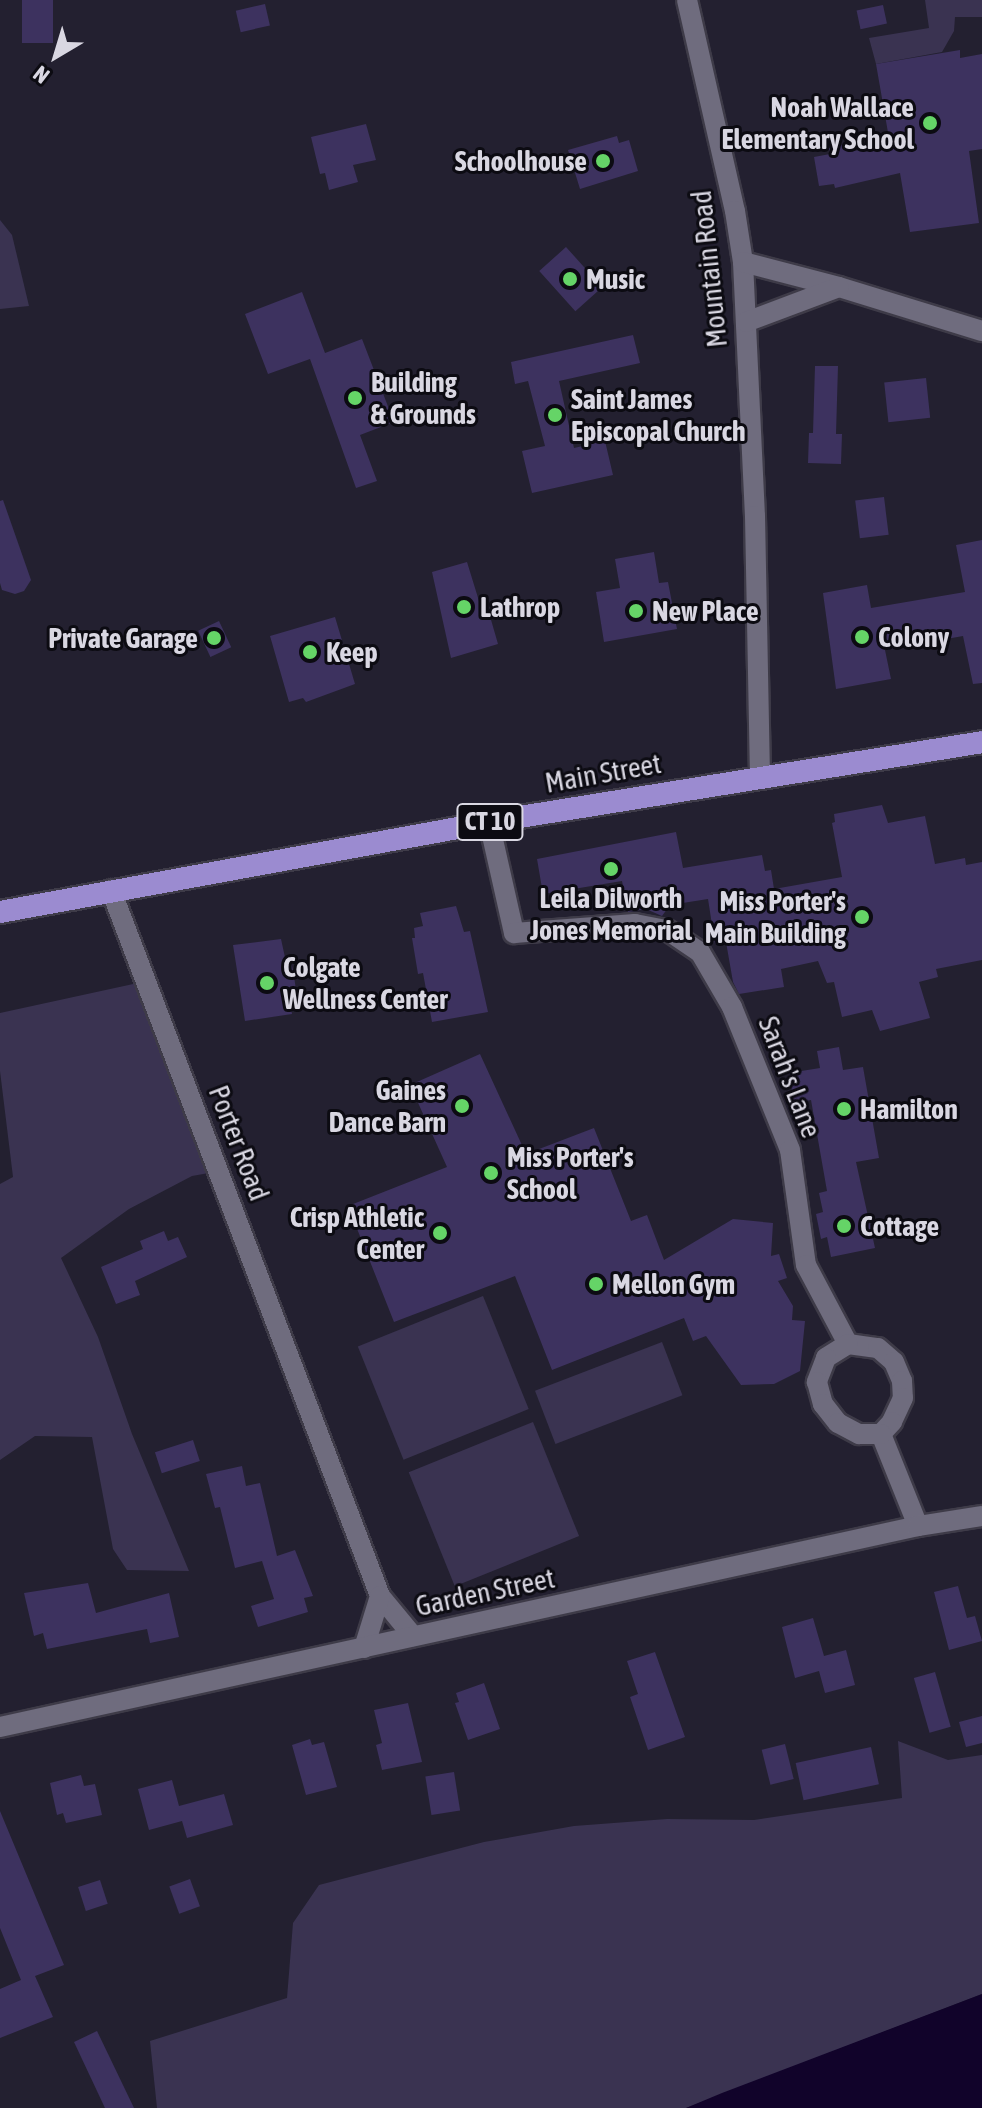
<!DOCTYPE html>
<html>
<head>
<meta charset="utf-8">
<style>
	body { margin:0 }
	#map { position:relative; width:982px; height:2108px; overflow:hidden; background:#232030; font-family:"Asap Condensed",sans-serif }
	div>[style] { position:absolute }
	.green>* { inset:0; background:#3a3351; transform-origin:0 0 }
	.water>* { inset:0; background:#11032a }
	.building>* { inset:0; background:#3d325f; transform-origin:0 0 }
	.roads { filter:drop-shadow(2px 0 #3e3b48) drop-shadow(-2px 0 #3e3b48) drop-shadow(0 2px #3e3b48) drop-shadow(0 -2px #3e3b48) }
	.minor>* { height:20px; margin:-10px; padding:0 10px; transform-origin:10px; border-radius:10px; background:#6f6c7e }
	.trunk>* { height:22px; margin:-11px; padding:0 11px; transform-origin:11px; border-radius:11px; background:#9b8bd0 }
	.dots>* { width:22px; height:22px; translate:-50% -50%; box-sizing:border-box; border:4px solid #0c0b12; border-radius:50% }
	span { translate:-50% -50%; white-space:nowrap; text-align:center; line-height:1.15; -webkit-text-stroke:6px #0c0b12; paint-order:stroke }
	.shield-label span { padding:2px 6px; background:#0c0b12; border:2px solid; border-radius:6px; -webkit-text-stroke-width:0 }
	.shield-label { font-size:26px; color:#d9d7e2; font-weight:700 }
	.poi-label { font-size:28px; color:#d9d7e2; font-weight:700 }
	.right { translate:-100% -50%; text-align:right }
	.left { translate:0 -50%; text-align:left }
	.street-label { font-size:28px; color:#d9d7e2 }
	.north { position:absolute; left:16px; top:16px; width:80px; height:80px; -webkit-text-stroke:6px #0c0b12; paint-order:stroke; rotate:218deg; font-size:22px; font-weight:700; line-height:32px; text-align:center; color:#d9d7e2 }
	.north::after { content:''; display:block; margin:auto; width:28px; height:36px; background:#d9d7e2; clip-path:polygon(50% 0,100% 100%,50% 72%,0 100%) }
</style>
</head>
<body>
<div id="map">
	<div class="green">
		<i style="clip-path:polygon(925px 0,982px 0,982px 17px,955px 17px,954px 31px,942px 52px,876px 64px,869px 38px,929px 28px)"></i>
		<i style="clip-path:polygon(0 220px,12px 235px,29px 306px,0 309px)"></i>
		<i style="clip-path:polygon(147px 981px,220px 1171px,192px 1176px,129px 1209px,61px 1258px,98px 1337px,132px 1434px,189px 1571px,127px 1570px,113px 1549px,92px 1437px,35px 1436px,0 1460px,0 1184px,13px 1177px,0 1071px,0 1013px)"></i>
		<i style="left:483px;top:1296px;width:122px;height:135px;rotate:68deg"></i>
		<i style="left:662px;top:1342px;width:57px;height:136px;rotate:69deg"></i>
		<i style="left:533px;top:1422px;width:123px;height:134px;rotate:68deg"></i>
		<i style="clip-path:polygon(898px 1741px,948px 1760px,982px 1755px,982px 1994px,686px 2108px,157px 2108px,150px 2041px,287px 1998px,293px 1923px,319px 1885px,484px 1842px,574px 1826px,667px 1819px,754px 1820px,902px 1798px)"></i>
	</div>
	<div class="water">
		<i style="clip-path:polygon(982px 1994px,982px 2108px,686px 2108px,722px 2093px)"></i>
	</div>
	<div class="building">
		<i style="left:22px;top:0;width:31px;height:43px"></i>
		<i style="left:265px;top:4px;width:22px;height:30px;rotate:77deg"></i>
		<i style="left:883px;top:5px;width:19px;height:27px;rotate:78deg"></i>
		<i style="clip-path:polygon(960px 50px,960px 58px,982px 54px,982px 149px,969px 151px,979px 223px,910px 232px,900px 173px,835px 188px,834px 184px,819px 186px,814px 157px,830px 154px,829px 148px,848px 144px,849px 152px,890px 144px,876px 64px)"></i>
		<i style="clip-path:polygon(366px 124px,376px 160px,353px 165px,358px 182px,329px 190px,325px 173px,320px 174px,311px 137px)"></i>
		<i style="clip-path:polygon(617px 136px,619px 143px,629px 140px,638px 171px,580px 189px,568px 150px)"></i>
		<i style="left:566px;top:247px;width:54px;height:36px;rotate:48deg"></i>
		<i style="clip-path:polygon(302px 292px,325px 353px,362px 339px,394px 422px,360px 435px,377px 481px,356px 488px,310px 359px,268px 374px,245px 314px)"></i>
		<i style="clip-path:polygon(633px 335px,640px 363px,559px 381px,574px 448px,605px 441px,613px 475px,532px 493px,522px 451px,545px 446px,528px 381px,515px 384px,511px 362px)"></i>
		<i style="clip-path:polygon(815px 366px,838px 366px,836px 434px,842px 434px,841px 464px,808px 463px,809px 433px,813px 433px)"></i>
		<i style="left:926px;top:378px;width:40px;height:42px;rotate:84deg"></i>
		<i style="left:884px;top:497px;width:38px;height:29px;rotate:83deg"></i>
		<i style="clip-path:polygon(3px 500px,31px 580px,24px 591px,15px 594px,2px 590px,0 583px,0 501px)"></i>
		<i style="clip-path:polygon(982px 540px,982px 683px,973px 684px,963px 636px,885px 650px,891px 679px,836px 689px,823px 593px,867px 585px,871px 608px,965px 592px,956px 545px)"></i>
		<i style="clip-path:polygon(654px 552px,659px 583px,668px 582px,677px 629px,604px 642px,596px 592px,620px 588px,615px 559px)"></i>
		<i style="clip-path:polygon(467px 562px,479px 601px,485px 599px,498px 644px,451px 658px,432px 572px)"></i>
		<i style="clip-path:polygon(335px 617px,355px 684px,306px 702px,303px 698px,289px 702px,270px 636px)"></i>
		<i style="left:219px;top:621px;width:29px;height:23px;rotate:65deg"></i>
		<i style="clip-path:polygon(882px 805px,888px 823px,925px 816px,935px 864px,965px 858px,966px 865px,982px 862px,982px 960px,936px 969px,938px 977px,919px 982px,930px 1018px,880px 1031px,872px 1010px,842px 1017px,834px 982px,827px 983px,818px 961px,781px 969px,784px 987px,739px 994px,733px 982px,726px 942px,715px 944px,708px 899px,670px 905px,662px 916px,646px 909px,628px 912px,622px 881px,543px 894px,537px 859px,676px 832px,683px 868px,762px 855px,765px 871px,771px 870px,774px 889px,842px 877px,832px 823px,835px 822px,834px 814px)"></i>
		<i style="clip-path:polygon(456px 906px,464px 932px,470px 931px,488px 1012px,432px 1022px,423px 973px,418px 974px,412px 938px,415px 938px,414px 928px,423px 926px,420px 913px)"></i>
		<i style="clip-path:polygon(281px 939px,286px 962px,291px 961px,294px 976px,296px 990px,288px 991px,292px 1014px,245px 1021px,233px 945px)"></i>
		<i style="clip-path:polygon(839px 1047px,843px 1070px,863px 1067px,879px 1158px,856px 1162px,875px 1248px,831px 1257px,827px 1237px,821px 1239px,816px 1214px,823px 1212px,819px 1193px,827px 1191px,811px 1100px,794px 1103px,789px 1073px,820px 1068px,817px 1051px)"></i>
		<i style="clip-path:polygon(480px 1054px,526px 1154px,594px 1128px,631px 1221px,647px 1215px,664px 1260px,733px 1219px,773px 1223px,771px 1256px,779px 1254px,787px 1278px,778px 1281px,793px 1306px,792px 1320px,805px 1321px,800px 1371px,774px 1384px,741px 1385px,706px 1336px,693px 1341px,684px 1318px,552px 1370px,515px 1276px,394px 1322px,348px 1206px,447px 1167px,410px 1085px)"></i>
		<i style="clip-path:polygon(164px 1231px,168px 1241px,178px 1237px,187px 1257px,135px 1281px,140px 1295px,116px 1304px,101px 1267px,143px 1249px,140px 1241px)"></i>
		<i style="left:193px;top:1440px;width:22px;height:40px;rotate:72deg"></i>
		<i style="clip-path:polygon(242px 1466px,246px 1486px,260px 1483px,277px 1556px,295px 1550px,313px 1596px,304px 1598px,308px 1612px,258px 1627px,251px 1606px,274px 1599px,262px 1561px,235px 1568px,220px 1507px,215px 1508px,206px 1474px)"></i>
		<i style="clip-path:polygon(88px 1583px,96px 1613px,169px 1593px,179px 1637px,150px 1643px,147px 1629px,47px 1649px,43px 1633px,34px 1636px,24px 1593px)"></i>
		<i style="clip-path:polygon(958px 1586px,967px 1618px,975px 1616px,982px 1641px,949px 1650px,934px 1592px)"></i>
		<i style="clip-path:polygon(813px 1618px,824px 1656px,846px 1650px,855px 1685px,825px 1693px,819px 1671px,795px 1678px,782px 1627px)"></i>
		<i style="clip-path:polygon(655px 1652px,685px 1737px,648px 1750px,630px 1697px,638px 1694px,627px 1661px)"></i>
		<i style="left:935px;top:1672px;width:57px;height:22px;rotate:74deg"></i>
		<i style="clip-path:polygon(484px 1683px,500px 1729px,468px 1740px,455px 1703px,459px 1702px,456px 1693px)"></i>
		<i style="clip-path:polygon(408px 1703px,422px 1762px,382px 1770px,376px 1745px,382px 1743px,374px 1710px)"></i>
		<i style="clip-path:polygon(982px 1716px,982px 1743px,966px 1747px,959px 1722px)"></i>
		<i style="clip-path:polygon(310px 1739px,312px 1745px,324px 1742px,337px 1787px,306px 1795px,292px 1745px)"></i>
		<i style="left:785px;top:1744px;width:36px;height:24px;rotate:76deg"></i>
		<i style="left:871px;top:1747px;width:38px;height:77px;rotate:78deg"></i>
		<i style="left:454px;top:1772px;width:39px;height:29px;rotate:81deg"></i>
		<i style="clip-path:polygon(81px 1775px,84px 1786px,95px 1784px,102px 1815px,66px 1823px,63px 1813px,57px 1815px,50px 1783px)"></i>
		<i style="clip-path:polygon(172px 1780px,179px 1806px,224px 1794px,233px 1825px,187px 1838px,182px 1821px,149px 1830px,138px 1789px)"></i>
		<i style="clip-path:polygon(0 1811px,64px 1965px,35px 1976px,53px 2017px,0 2038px,0 1989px,21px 1980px,0 1928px)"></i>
		<i style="left:190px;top:1879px;width:29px;height:22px;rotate:70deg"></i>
		<i style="left:100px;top:1880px;width:25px;height:23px;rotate:72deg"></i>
		<i style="clip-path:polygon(97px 2031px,134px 2108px,105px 2108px,74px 2042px)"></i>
	</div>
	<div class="roads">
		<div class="minor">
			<i style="left:687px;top:0;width:216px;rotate:77.2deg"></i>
			<i style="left:735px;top:211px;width:52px;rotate:81.1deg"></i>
			<i style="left:743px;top:262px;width:254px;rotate:87.3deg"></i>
			<i style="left:755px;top:516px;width:261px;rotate:88.9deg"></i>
			<i style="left:743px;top:262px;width:99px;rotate:14.6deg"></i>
			<i style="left:839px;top:287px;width:150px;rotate:17.1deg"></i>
			<i style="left:746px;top:322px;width:99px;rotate:-20.6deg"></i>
			<i style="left:489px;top:822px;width:114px;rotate:77.3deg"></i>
			<i style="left:514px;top:933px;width:121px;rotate:-4.3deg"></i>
			<i style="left:635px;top:924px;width:33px;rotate:11deg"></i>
			<i style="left:667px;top:930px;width:40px;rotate:34deg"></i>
			<i style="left:700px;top:952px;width:64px;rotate:59.8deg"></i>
			<i style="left:732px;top:1007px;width:154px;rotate:67.9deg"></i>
			<i style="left:790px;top:1150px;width:116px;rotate:82.1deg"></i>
			<i style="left:806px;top:1265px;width:89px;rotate:62deg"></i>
			<i style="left:848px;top:1344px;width:30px;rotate:8deg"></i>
			<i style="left:878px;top:1348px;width:21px;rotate:41deg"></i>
			<i style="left:894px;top:1362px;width:21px;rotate:67deg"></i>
			<i style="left:902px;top:1381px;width:17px;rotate:87deg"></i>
			<i style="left:903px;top:1398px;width:26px;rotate:115deg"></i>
			<i style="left:892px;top:1422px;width:16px;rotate:133deg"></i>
			<i style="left:881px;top:1434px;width:99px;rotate:68.1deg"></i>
			<i style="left:111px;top:890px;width:756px;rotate:69.14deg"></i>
			<i style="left:380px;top:1596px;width:52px;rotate:50.5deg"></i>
			<i style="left:848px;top:1344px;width:26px;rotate:148deg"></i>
			<i style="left:826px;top:1358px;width:26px;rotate:111deg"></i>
			<i style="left:817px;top:1382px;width:23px;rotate:75deg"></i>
			<i style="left:823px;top:1404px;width:24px;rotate:52deg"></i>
			<i style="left:838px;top:1423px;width:24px;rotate:28deg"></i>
			<i style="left:859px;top:1434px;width:22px"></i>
			<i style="left:364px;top:1648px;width:54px;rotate:-72.9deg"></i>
			<i style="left:0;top:1727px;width:940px;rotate:-12.35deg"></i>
			<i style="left:918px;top:1526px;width:65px;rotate:-8.9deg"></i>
		</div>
		<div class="trunk">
			<i style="left:0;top:912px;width:497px;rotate:-10.4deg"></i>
			<i style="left:489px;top:822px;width:499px;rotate:-9.2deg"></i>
		</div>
	</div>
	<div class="dots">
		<i style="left:930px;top:123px;background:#65d467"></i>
		<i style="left:603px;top:161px;background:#65d467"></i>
		<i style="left:570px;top:279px;background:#65d467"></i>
		<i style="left:355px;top:398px;background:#65d467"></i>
		<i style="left:555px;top:415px;background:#65d467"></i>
		<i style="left:464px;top:607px;background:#65d467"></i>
		<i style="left:636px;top:611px;background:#65d467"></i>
		<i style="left:862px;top:637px;background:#65d467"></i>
		<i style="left:214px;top:638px;background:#65d467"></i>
		<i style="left:310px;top:652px;background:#65d467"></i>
		<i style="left:611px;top:869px;background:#65d467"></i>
		<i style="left:862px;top:917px;background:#65d467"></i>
		<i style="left:267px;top:983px;background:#65d467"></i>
		<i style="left:462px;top:1106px;background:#65d467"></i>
		<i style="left:844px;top:1109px;background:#65d467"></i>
		<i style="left:491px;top:1173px;background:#65d467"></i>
		<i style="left:844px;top:1226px;background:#65d467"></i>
		<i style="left:440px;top:1233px;background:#65d467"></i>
		<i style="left:596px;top:1284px;background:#65d467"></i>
	</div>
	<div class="shield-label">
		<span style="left:490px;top:822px">CT 10</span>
	</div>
	<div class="poi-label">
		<span class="right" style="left:914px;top:123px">Noah Wallace<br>Elementary School</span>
		<span class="right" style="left:587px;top:161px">Schoolhouse</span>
		<span class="left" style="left:586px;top:279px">Music</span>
		<span class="left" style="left:371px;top:398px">Building<br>&amp; Grounds</span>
		<span class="left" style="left:571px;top:415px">Saint James<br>Episcopal Church</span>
		<span class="left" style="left:480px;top:607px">Lathrop</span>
		<span class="left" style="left:652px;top:611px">New Place</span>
		<span class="left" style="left:878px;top:637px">Colony</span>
		<span class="right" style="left:198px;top:638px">Private Garage</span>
		<span class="left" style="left:326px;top:652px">Keep</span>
		<span style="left:611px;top:914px">Leila Dilworth<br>Jones Memorial</span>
		<span class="right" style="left:846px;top:917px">Miss Porter's<br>Main Building</span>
		<span class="left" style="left:283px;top:983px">Colgate<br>Wellness Center</span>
		<span class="right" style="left:446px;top:1106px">Gaines<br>Dance Barn</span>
		<span class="left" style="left:860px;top:1109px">Hamilton</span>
		<span class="left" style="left:507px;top:1173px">Miss Porter's<br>School</span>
		<span class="right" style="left:424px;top:1233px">Crisp Athletic<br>Center</span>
		<span class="left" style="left:860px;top:1226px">Cottage</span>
		<span class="left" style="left:612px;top:1284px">Mellon Gym</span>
	</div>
	<div class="street-label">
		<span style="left:709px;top:269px;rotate:-96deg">Mountain Road</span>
		<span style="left:603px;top:773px;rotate:-10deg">Main Street</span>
		<span style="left:790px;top:1077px;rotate:69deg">Sarah's Lane</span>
		<span style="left:239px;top:1143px;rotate:69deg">Porter Road</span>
		<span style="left:485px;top:1592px;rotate:-12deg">Garden Street</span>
	</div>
	<div class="north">N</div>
</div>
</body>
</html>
